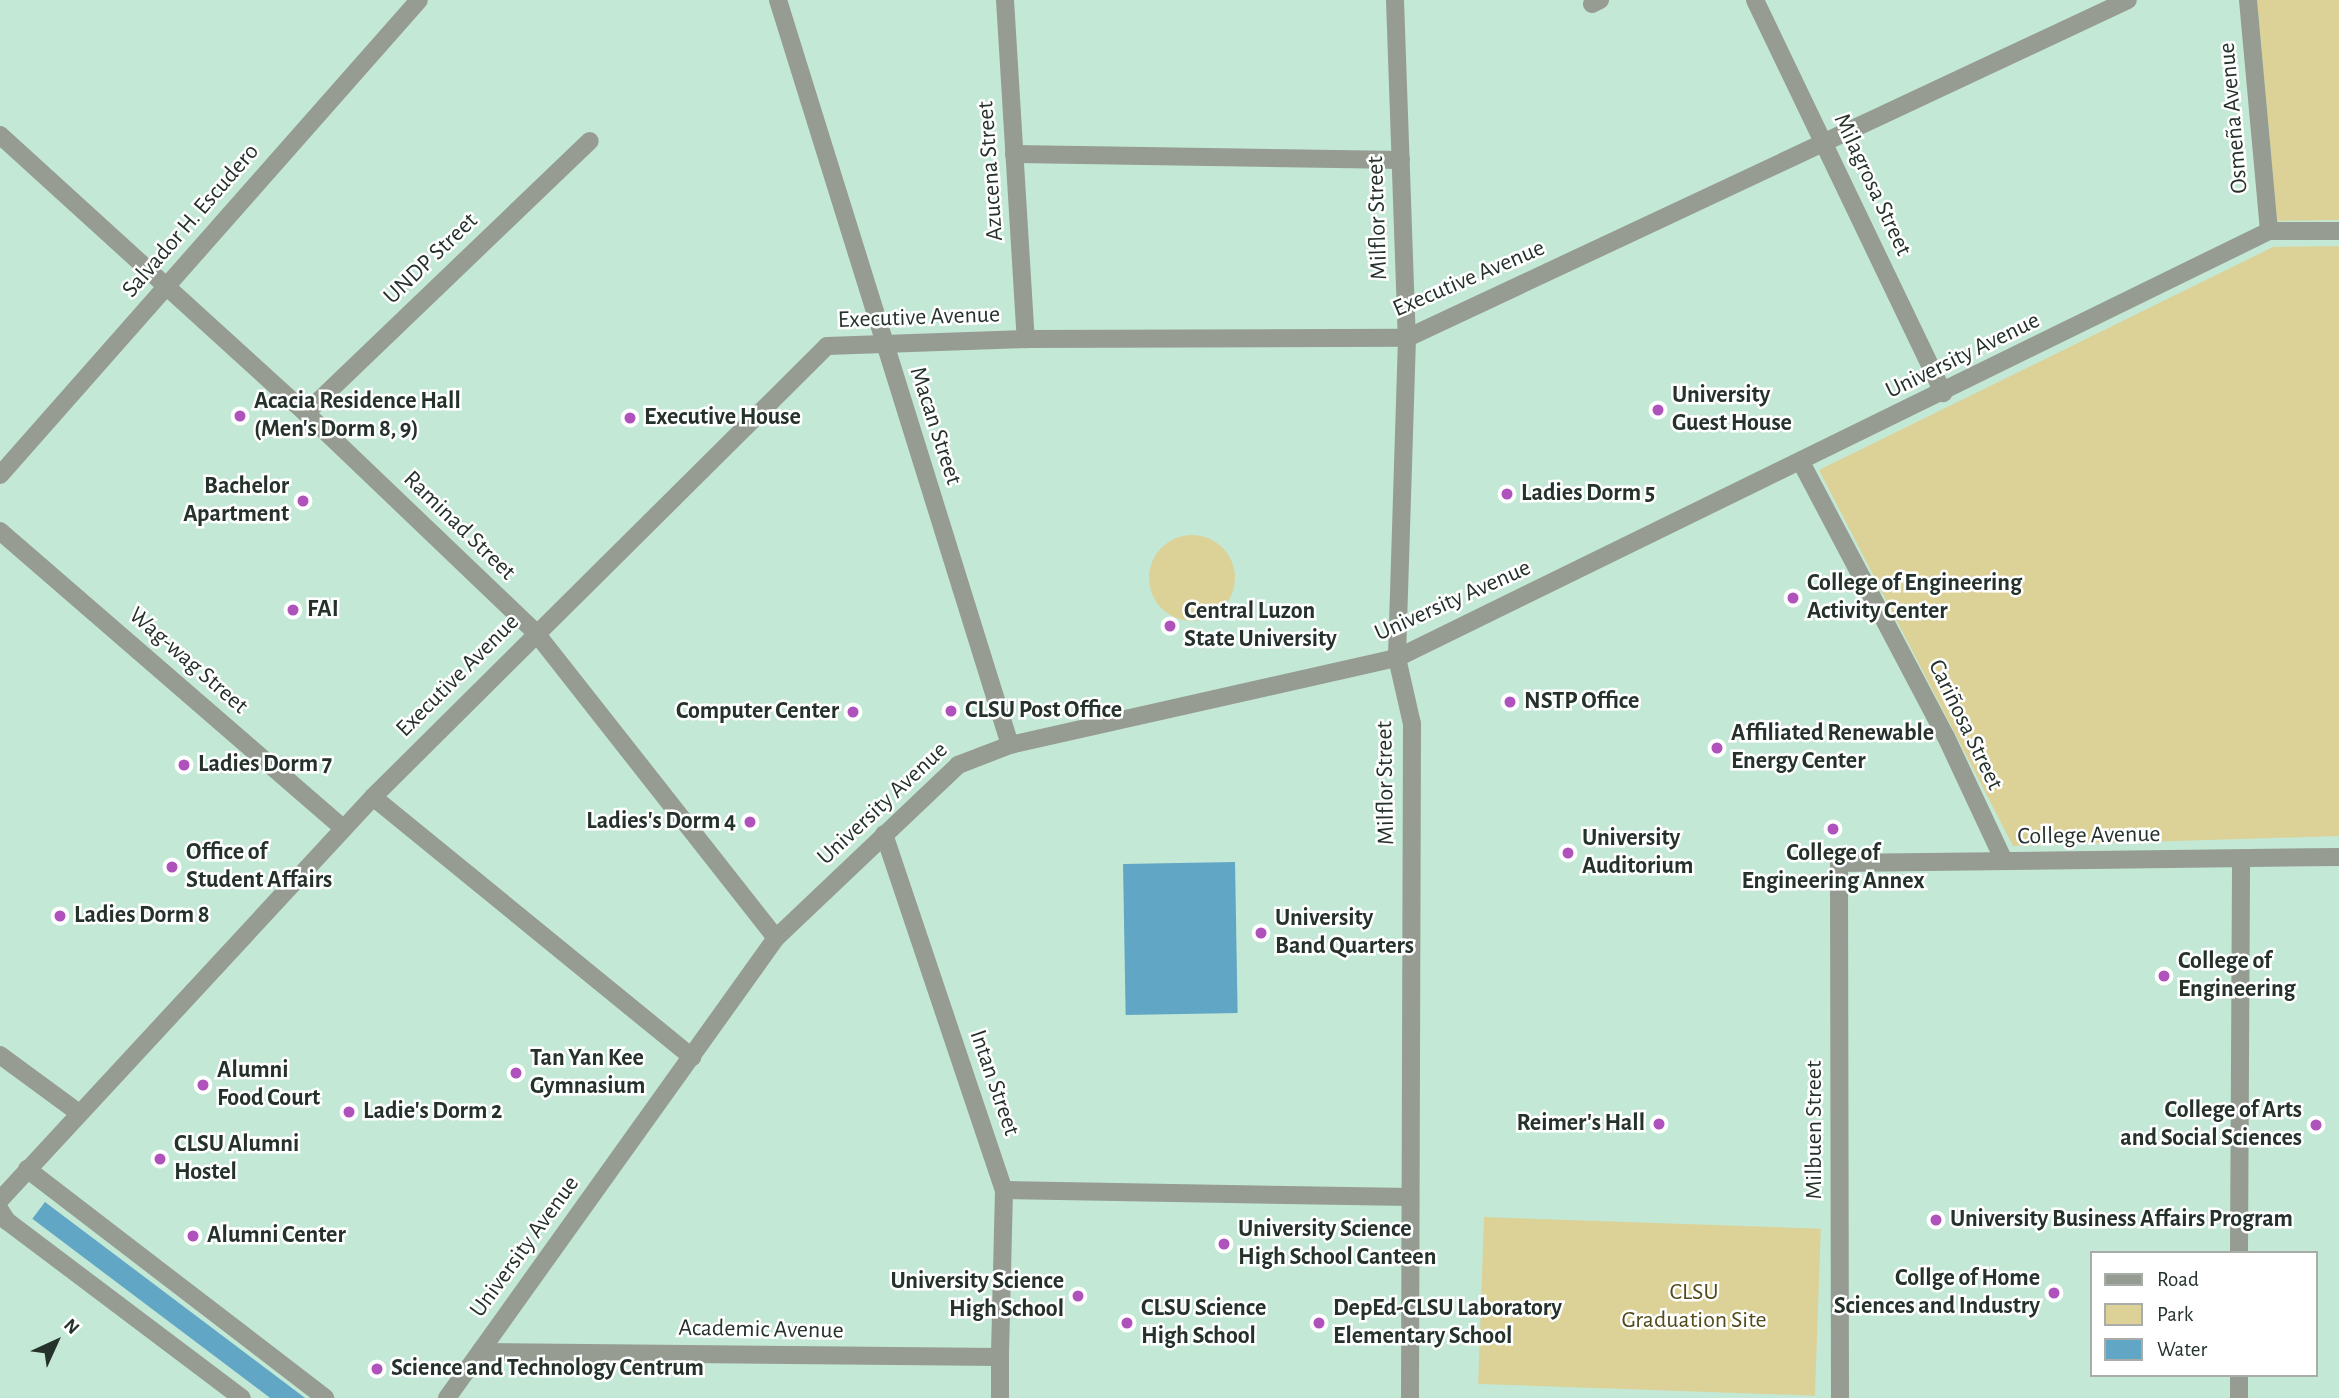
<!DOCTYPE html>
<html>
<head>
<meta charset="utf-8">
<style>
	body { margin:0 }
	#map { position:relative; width:2339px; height:1398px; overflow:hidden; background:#d6f4e5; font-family:"Alegreya Sans",sans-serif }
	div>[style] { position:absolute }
	.built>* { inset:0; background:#c3e8d6 }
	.green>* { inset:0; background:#dcd297; transform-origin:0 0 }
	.round { border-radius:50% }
	.water>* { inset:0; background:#61a6c4; transform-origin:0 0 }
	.minor>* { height:18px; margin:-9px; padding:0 9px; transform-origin:9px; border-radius:9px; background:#969c92 }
	.dots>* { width:19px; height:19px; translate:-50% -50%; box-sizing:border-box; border:4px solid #fff; border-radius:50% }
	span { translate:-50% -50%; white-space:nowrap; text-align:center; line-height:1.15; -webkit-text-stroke:5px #fff; paint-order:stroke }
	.street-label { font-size:24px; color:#25312b }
	.poi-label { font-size:24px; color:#25312b; font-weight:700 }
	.left { translate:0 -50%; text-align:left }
	.right { translate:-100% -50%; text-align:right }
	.park-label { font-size:24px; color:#524a1a }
	.legend { position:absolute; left:2090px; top:1251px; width:228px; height:126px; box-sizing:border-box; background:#fff; border:2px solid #a8adaa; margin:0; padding:9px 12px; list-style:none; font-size:21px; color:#25312b }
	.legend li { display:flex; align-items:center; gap:14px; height:35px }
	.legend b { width:35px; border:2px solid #a8adaa }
	.north { position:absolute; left:21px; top:1307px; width:70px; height:70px; -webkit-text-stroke:5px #fff; paint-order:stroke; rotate:45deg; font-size:19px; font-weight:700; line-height:28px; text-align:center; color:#25312b }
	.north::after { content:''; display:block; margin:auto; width:24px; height:32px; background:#25312b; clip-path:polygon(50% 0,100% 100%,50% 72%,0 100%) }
</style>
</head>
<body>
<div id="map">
	<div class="built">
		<i style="clip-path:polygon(evenodd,0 0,2339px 0,2339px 1398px,0 1398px,0 0,2092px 1253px,2316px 1253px,2316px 1375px,2092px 1375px,2092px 1253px)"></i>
	</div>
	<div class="green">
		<i style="clip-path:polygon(2257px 0,2339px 0,2339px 220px,2277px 221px)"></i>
		<i style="clip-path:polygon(2339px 246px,2339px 836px,2013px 846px,1819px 470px,2273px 247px)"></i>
		<i class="round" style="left:1149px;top:535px;width:86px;height:86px"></i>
		<i style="left:1484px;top:1217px;width:337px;height:167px;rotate:2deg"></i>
	</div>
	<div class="water">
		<i style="left:1235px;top:862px;width:151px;height:112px;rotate:89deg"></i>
		<i style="left:45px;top:1202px;width:326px;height:21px;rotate:37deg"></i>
	</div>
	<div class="minor">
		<i style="left:778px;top:0;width:780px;rotate:72.7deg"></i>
		<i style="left:1005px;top:0;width:340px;rotate:86.5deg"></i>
		<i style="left:1395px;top:0;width:338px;rotate:88deg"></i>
		<i style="left:1407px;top:338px;width:320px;rotate:91.8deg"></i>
		<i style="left:1397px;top:658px;width:68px;rotate:77.2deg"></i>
		<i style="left:1412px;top:724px;width:674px;rotate:90.17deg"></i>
		<i style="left:1755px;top:0;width:436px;rotate:64.4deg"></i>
		<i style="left:2248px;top:0;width:232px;rotate:84.8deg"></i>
		<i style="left:1592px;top:4px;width:9px;rotate:-27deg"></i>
		<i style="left:0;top:135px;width:413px;rotate:42.3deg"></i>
		<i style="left:306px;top:413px;width:318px;rotate:43.7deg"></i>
		<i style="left:536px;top:633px;width:388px;rotate:51.8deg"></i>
		<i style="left:1014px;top:154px;width:387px;rotate:0.9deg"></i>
		<i style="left:306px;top:413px;width:393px;rotate:-43.8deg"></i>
		<i style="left:1802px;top:464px;width:309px;rotate:62.2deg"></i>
		<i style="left:1946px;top:737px;width:137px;rotate:64.9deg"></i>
		<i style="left:0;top:475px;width:633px;rotate:-48.58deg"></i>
		<i style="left:0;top:531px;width:454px;rotate:40.9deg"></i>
		<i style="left:373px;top:797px;width:412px;rotate:39.2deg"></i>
		<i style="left:884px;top:834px;width:376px;rotate:71.4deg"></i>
		<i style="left:1004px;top:1190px;width:167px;rotate:91.4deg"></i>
		<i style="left:0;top:1055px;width:98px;rotate:36.3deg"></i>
		<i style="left:27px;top:1169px;width:376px;rotate:37.5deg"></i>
		<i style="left:1004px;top:1190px;width:406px;rotate:1deg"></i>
		<i style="left:0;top:1200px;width:549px;rotate:-47.21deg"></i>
		<i style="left:373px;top:797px;width:640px;rotate:-44.81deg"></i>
		<i style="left:827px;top:346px;width:199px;rotate:-2deg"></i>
		<i style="left:1026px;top:339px;width:381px;rotate:-0.2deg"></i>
		<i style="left:1407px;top:338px;width:796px;rotate:-25.12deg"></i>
		<i style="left:0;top:1210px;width:13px;rotate:58deg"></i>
		<i style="left:7px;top:1221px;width:294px;rotate:37deg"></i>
		<i style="left:2239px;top:1253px;width:394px;rotate:-89.7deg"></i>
		<i style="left:480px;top:1352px;width:520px;rotate:0.55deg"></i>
		<i style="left:1000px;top:1357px;width:41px;rotate:90deg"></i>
		<i style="left:447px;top:1398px;width:566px;rotate:-54.43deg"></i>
		<i style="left:776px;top:938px;width:251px;rotate:-43.5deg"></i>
		<i style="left:958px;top:765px;width:56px;rotate:-21deg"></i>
		<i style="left:1010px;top:745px;width:397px;rotate:-12.7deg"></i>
		<i style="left:1397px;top:658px;width:971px;rotate:-26.09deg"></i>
		<i style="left:2269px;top:231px;width:70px"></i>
		<i style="left:1840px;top:1398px;width:535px;rotate:-90.11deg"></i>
		<i style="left:1839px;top:863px;width:500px;rotate:-0.69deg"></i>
		<i style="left:2239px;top:1398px;width:23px;rotate:-90deg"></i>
	</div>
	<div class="dots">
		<i style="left:1658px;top:410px;background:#b052bb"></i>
		<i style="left:240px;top:416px;background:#b052bb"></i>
		<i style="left:630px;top:418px;background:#b052bb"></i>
		<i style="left:1507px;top:494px;background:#b052bb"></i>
		<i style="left:303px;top:501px;background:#b052bb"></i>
		<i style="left:1793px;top:598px;background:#b052bb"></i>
		<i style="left:293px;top:610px;background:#b052bb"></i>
		<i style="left:1170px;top:626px;background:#b052bb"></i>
		<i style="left:1510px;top:702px;background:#b052bb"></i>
		<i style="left:951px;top:711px;background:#b052bb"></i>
		<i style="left:853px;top:712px;background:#b052bb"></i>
		<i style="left:1717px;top:748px;background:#b052bb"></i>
		<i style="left:184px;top:765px;background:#b052bb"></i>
		<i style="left:750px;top:822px;background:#b052bb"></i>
		<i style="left:1833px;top:829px;background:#b052bb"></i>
		<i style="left:1568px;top:853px;background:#b052bb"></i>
		<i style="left:172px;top:867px;background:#b052bb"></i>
		<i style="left:60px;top:916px;background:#b052bb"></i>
		<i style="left:1261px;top:933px;background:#b052bb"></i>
		<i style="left:2164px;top:976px;background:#b052bb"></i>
		<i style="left:516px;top:1073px;background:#b052bb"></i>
		<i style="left:203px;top:1085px;background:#b052bb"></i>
		<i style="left:349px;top:1112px;background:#b052bb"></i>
		<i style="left:1659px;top:1124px;background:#b052bb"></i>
		<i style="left:2316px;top:1125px;background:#b052bb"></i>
		<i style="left:160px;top:1159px;background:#b052bb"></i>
		<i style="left:1936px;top:1220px;background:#b052bb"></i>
		<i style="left:193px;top:1236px;background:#b052bb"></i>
		<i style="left:1224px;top:1244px;background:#b052bb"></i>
		<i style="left:2054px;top:1293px;background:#b052bb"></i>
		<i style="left:1078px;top:1296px;background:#b052bb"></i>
		<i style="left:1127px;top:1323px;background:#b052bb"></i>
		<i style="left:1319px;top:1323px;background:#b052bb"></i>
		<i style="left:377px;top:1369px;background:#b052bb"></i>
	</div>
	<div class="street-label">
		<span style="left:2234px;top:118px;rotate:-95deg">Osmeña Avenue</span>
		<span style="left:991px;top:171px;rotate:-94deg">Azucena Street</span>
		<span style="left:1872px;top:185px;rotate:65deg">Milagrosa Street</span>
		<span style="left:1378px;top:218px;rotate:-92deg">Milflor Street</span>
		<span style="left:191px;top:221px;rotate:-49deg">Salvador H. Escudero</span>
		<span style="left:431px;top:259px;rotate:-44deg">UNDP Street</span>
		<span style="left:1469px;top:279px;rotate:-23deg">Executive Avenue</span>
		<span style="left:919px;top:318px;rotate:-2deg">Executive Avenue</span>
		<span style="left:1963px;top:356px;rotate:-26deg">University Avenue</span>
		<span style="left:935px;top:426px;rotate:72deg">Macan Street</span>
		<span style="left:459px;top:526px;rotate:44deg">Raminad Street</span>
		<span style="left:1453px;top:601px;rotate:-24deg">University Avenue</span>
		<span style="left:188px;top:661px;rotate:41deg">Wag-wag Street</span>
		<span style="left:458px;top:676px;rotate:-45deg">Executive Avenue</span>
		<span style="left:1965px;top:725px;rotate:64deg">Cariñosa Street</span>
		<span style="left:1386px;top:783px;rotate:-91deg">Milflor Street</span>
		<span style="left:883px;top:804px;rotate:-43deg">University Avenue</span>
		<span style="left:2089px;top:836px;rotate:-1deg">College Avenue</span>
		<span style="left:994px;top:1083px;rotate:71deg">Intan Street</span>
		<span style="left:1815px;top:1130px;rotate:-90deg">Milbuen Street</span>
		<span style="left:525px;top:1247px;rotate:-54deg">University Avenue</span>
		<span style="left:761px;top:1330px;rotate:1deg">Academic Avenue</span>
	</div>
	<div class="poi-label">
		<span class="left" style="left:1672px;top:410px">University<br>Guest House</span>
		<span class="left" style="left:254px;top:416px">Acacia Residence Hall<br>(Men's Dorm 8, 9)</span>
		<span class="left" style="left:644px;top:418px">Executive House</span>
		<span class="right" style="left:289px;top:501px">Bachelor<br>Apartment</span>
		<span class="left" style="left:1521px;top:494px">Ladies Dorm 5</span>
		<span class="left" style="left:1807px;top:598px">College of Engineering<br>Activity Center</span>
		<span class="left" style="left:307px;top:610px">FAI</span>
		<span class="left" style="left:1184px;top:626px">Central Luzon<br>State University</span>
		<span class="left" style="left:1524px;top:702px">NSTP Office</span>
		<span class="left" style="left:965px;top:711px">CLSU Post Office</span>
		<span class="right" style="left:839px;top:712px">Computer Center</span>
		<span class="left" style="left:1731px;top:748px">Affiliated Renewable<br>Energy Center</span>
		<span class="left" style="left:198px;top:765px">Ladies Dorm 7</span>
		<span class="right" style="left:736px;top:822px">Ladies's Dorm 4</span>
		<span class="left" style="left:1582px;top:853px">University<br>Auditorium</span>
		<span class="left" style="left:186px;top:867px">Office of<br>Student Affairs</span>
		<span style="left:1833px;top:868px">College of<br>Engineering Annex</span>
		<span class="left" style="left:74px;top:916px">Ladies Dorm 8</span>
		<span class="left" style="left:1275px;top:933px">University<br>Band Quarters</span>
		<span class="left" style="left:2178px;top:976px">College of<br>Engineering</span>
		<span class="left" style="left:530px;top:1073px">Tan Yan Kee<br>Gymnasium</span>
		<span class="left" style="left:217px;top:1085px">Alumni<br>Food Court</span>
		<span class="right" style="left:2302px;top:1125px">College of Arts<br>and Social Sciences</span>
		<span class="left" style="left:363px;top:1112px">Ladie's Dorm 2</span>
		<span class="right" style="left:1645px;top:1124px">Reimer's Hall</span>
		<span class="left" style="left:174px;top:1159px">CLSU Alumni<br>Hostel</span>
		<span class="left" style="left:1950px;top:1220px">University Business Affairs Program</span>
		<span class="left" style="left:1238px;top:1244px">University Science<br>High School Canteen</span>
		<span class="left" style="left:207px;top:1236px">Alumni Center</span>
		<span class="right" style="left:2040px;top:1293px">Collge of Home<br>Sciences and Industry</span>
		<span class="right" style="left:1064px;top:1296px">University Science<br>High School</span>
		<span class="left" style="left:1141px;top:1323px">CLSU Science<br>High School</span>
		<span class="left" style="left:1333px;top:1323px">DepEd-CLSU Laboratory<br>Elementary School</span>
		<span class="left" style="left:391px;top:1369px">Science and Technology Centrum</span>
	</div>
	<div class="park-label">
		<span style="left:1694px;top:1307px">CLSU<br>Graduation Site</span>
	</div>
	<ul class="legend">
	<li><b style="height:9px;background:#969c92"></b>Road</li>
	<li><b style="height:19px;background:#dcd297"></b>Park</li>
	<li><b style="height:19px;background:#61a6c4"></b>Water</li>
	</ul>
	<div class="north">N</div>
</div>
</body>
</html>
